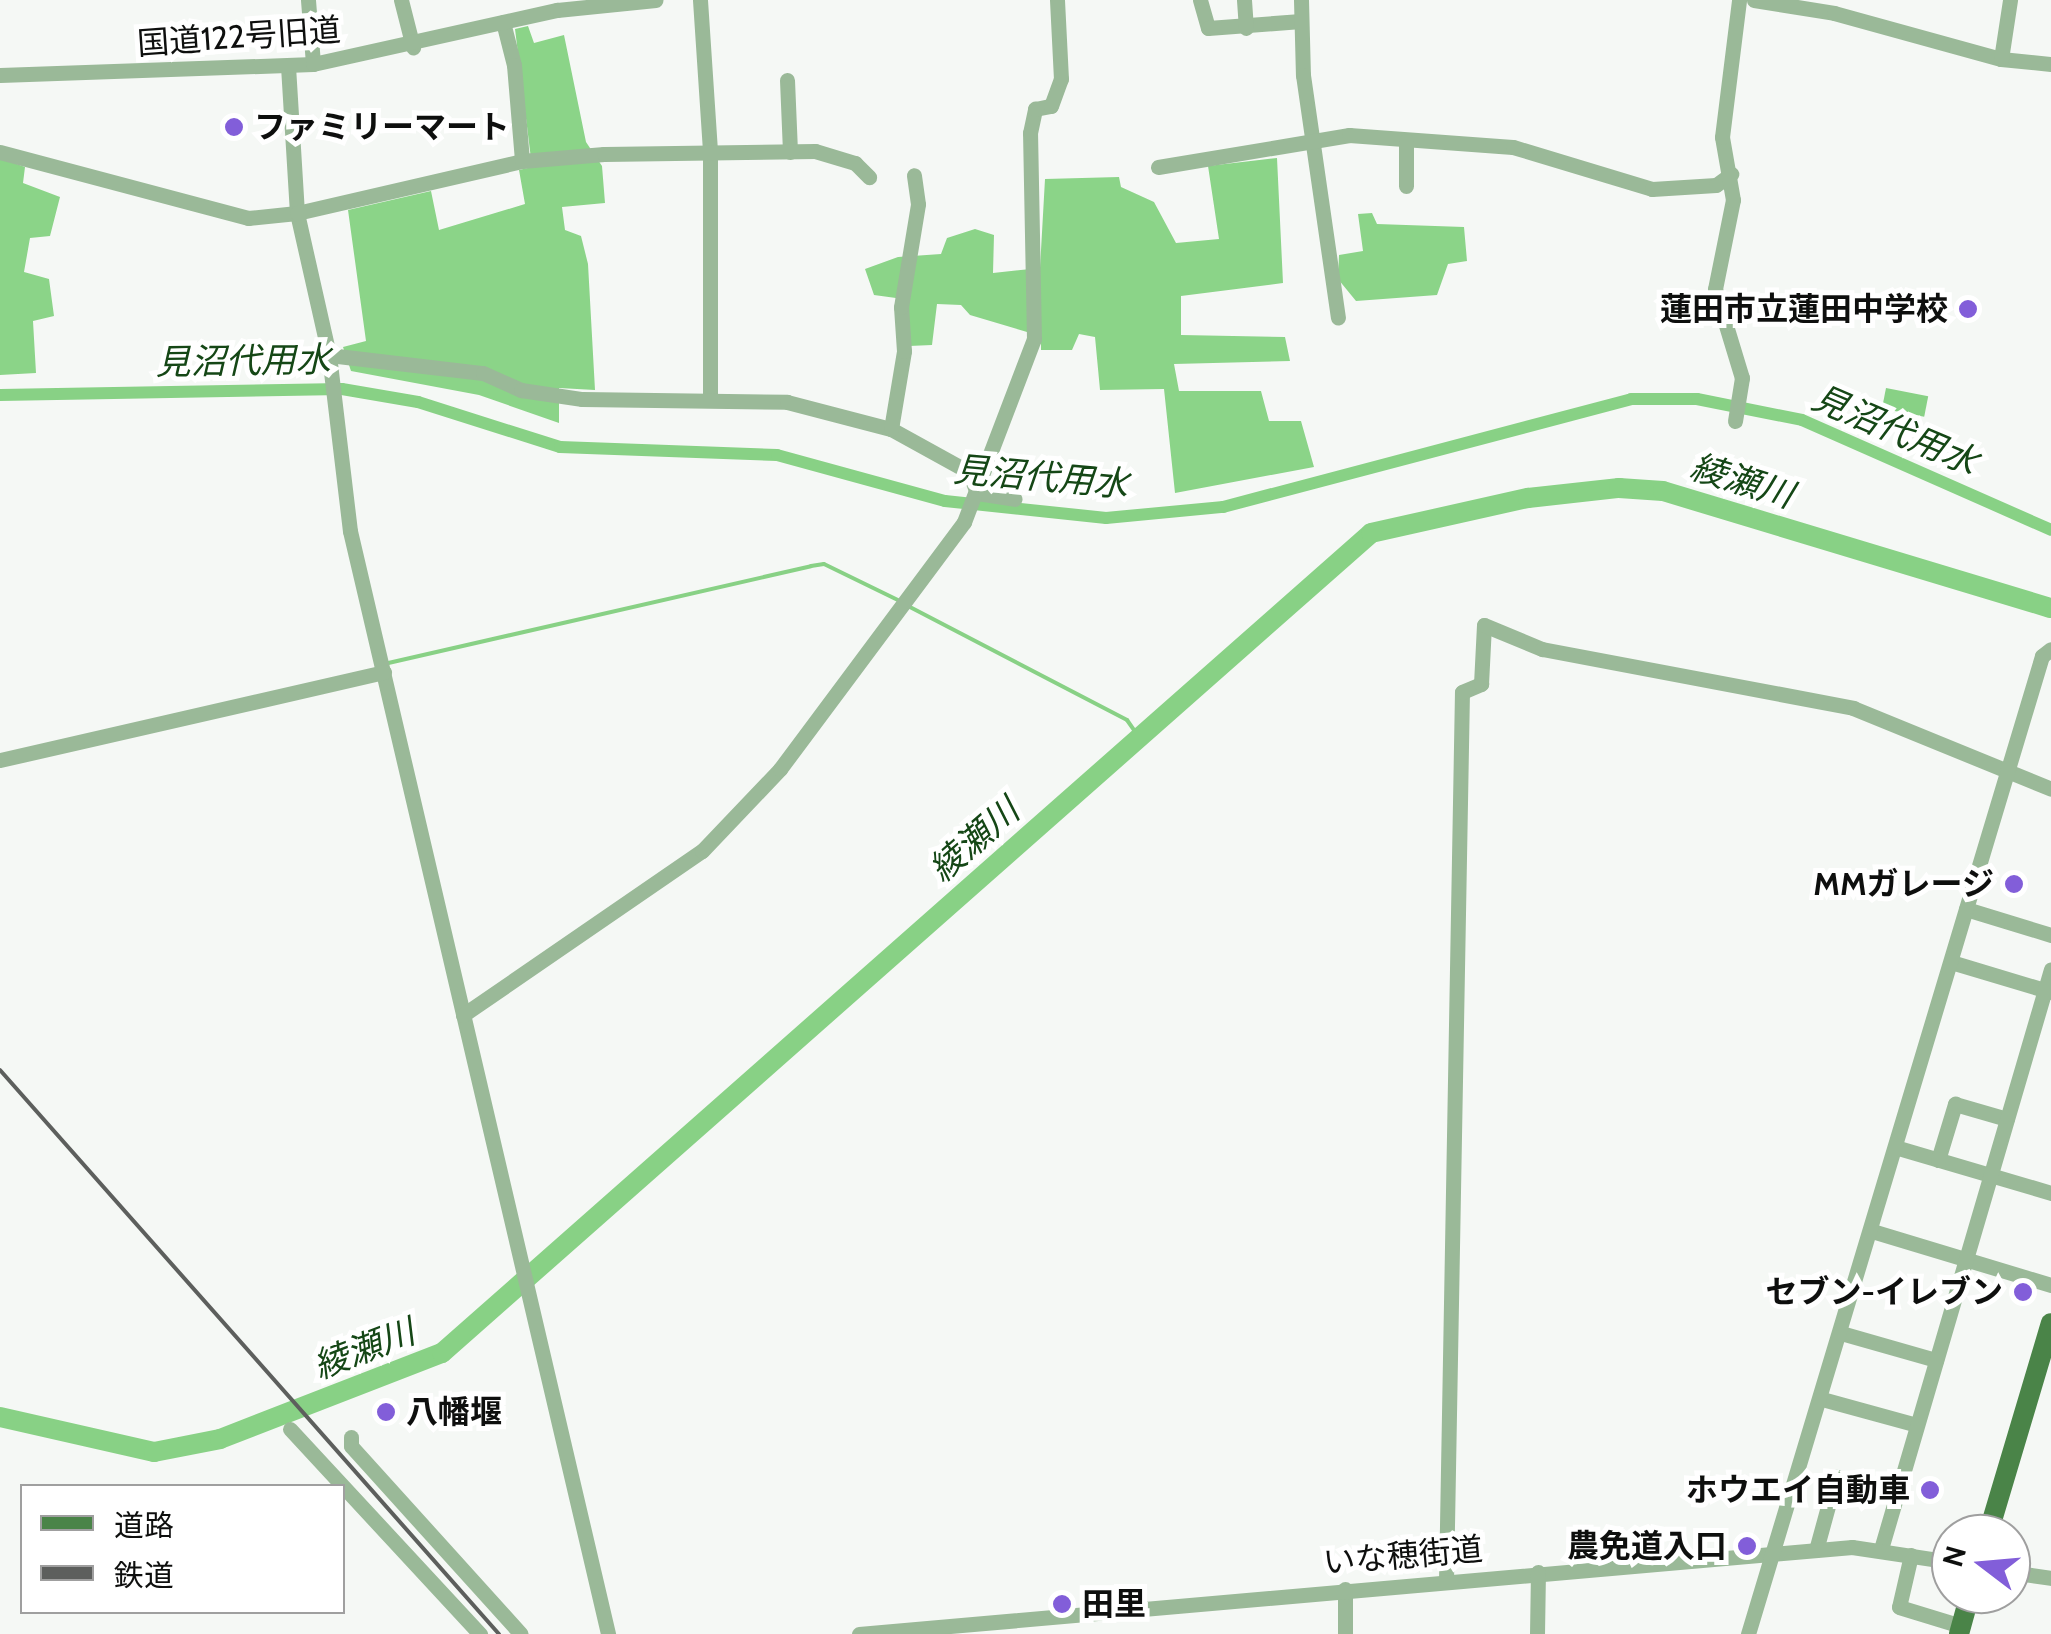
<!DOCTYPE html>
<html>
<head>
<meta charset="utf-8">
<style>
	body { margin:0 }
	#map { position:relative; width:2051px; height:1634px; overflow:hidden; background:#f5f8f5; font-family:Cabin,"Noto Sans JP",sans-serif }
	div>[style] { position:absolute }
	.forest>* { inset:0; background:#8bd488 }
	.water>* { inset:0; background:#88d185; transform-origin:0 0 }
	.stream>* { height:4px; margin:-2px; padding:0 2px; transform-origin:2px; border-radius:2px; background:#88d185 }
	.canal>* { height:12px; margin:-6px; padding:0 6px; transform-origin:6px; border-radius:6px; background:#88d185 }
	.river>* { height:20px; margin:-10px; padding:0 10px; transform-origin:10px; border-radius:10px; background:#88d185 }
	.minor>* { height:15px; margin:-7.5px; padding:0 7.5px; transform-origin:7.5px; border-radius:7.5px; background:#9ab998 }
	.major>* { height:20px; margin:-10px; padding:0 10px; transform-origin:10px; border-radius:10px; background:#4a8448 }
	.rail>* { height:4px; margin:-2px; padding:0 2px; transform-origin:2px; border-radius:2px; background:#5d5f5d }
	.dots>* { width:28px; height:28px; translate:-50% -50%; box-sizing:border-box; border:5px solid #fff; border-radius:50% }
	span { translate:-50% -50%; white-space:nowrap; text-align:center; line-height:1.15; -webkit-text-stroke:10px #fff; paint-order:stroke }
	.street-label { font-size:32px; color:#0e0f0e }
	.poi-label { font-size:32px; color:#0e0f0e; font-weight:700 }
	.left { translate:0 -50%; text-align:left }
	.right { translate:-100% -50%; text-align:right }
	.water-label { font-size:35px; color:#154716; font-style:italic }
	.legend { position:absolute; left:20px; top:1484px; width:325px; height:130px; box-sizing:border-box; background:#fff; border:2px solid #9f9f9f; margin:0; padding:12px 18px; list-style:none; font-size:30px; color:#0e0f0e }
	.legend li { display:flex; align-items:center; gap:20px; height:50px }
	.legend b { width:50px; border:2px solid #9f9f9f }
	.north { position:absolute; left:1931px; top:1514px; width:100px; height:100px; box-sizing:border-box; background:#fff; border:2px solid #9f9f9f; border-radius:50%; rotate:286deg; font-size:28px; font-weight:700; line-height:40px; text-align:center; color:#0e0f0e }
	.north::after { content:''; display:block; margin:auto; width:35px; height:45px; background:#825ed9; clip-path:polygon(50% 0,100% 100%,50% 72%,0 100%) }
</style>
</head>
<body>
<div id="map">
	<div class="forest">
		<i style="clip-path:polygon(528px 26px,534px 43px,564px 35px,586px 142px,602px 166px,605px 203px,562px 207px,565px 230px,581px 236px,588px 264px,595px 390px,559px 388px,559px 423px,479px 395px,351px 371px,343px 347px,366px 341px,348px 210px,431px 191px,439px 230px,525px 204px,519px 170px,532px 167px,515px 29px)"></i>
		<i style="clip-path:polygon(0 158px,25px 167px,23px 183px,60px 197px,50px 236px,30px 238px,24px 272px,49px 279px,54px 316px,33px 321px,36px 373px,0 375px)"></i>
		<i style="clip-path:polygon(1277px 158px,1283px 283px,1181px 296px,1181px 335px,1285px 337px,1290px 361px,1174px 364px,1179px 391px,1261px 391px,1269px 421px,1301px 421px,1314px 467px,1175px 493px,1164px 389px,1100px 390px,1095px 337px,1079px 334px,1072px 350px,1041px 350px,1041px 340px,1027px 332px,970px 315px,961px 305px,937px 304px,932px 345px,909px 346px,896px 298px,874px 295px,865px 269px,898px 257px,941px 254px,947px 238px,975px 229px,994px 235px,993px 273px,1040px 268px,1045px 179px,1119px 177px,1121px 187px,1154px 202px,1176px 243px,1219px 239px,1208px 166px)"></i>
		<i style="clip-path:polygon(1372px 213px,1377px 224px,1464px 227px,1467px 261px,1448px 264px,1437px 295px,1356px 301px,1338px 279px,1339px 255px,1363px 251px,1358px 214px)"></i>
	</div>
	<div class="water">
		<i style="left:1886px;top:388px;width:43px;height:21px;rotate:11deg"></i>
	</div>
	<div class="stream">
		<i style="left:908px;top:606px;width:247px;rotate:27.5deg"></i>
		<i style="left:1127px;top:720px;width:19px;rotate:55deg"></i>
		<i style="left:384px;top:664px;width:438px;rotate:-12.9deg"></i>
		<i style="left:811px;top:566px;width:13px;rotate:-9deg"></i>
		<i style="left:824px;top:564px;width:85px;rotate:26deg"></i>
	</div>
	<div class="canal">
		<i style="left:0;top:395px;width:342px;rotate:-1deg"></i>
		<i style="left:342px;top:389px;width:77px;rotate:9.7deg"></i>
		<i style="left:418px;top:402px;width:149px;rotate:17.6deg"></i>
		<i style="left:560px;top:447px;width:217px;rotate:2.1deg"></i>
		<i style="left:777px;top:455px;width:174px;rotate:15.3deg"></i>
		<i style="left:945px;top:501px;width:162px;rotate:6deg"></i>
		<i style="left:1106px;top:518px;width:118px;rotate:-5.4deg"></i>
		<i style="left:1223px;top:507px;width:422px;rotate:-14.8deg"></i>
		<i style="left:1631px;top:399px;width:66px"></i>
		<i style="left:1697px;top:399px;width:107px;rotate:11.3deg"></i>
		<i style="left:1802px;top:420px;width:272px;rotate:23.8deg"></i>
	</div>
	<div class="river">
		<i style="left:0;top:1417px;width:158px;rotate:12.8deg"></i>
		<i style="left:154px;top:1452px;width:67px;rotate:-11.1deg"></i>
		<i style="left:220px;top:1439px;width:238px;rotate:-21.2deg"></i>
		<i style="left:442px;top:1353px;width:1239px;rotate:-41.43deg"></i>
		<i style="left:1371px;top:533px;width:161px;rotate:-12.6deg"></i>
		<i style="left:1528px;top:498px;width:92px;rotate:-6.3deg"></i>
		<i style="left:1619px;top:488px;width:44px;rotate:3.9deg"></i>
		<i style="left:1663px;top:491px;width:405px;rotate:16.8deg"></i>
	</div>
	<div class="minor">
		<i style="left:308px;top:0;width:64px;rotate:85.5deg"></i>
		<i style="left:401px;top:0;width:49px;rotate:75.7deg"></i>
		<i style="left:700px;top:0;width:152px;rotate:86.2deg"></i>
		<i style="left:710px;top:152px;width:245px;rotate:90deg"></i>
		<i style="left:1200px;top:0;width:29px;rotate:74deg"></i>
		<i style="left:1208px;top:28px;width:93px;rotate:-4.3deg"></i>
		<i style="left:1244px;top:0;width:28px;rotate:86deg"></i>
		<i style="left:1301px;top:0;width:75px;rotate:88.5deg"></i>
		<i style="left:1303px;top:75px;width:245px;rotate:81.8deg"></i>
		<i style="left:1754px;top:0;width:81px;rotate:9.2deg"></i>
		<i style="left:1834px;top:13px;width:173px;rotate:15.4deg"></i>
		<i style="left:2001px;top:59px;width:50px;rotate:5.7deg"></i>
		<i style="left:503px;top:22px;width:44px;rotate:75.7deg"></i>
		<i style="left:514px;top:65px;width:96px;rotate:85.2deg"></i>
		<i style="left:2001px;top:59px;width:60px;rotate:-81.3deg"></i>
		<i style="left:288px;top:66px;width:147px;rotate:86.5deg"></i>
		<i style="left:297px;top:213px;width:146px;rotate:77.3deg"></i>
		<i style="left:329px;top:355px;width:177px;rotate:83.2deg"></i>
		<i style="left:350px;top:531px;width:1133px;rotate:76.83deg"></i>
		<i style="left:0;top:75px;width:313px;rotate:-2deg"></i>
		<i style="left:313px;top:64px;width:250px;rotate:-12.5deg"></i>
		<i style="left:557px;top:10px;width:99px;rotate:-5.8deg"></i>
		<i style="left:787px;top:80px;width:72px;rotate:87.6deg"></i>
		<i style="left:0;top:152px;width:257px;rotate:14.9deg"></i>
		<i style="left:248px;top:218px;width:49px;rotate:-5.8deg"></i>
		<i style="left:297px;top:213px;width:231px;rotate:-13deg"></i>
		<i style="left:522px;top:161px;width:82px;rotate:-4.9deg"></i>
		<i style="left:604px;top:154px;width:211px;rotate:-0.8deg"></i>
		<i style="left:815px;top:151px;width:42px;rotate:16.7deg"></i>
		<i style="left:855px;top:163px;width:20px;rotate:45deg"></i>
		<i style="left:1158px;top:167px;width:194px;rotate:-9.5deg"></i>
		<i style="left:1349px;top:135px;width:164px;rotate:4.2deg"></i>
		<i style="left:1513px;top:147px;width:145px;rotate:16.8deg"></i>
		<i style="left:1652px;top:189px;width:64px;rotate:-3.6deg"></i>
		<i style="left:1716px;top:185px;width:19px;rotate:-36deg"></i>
		<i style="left:1406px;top:186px;width:45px;rotate:-90deg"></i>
		<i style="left:329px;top:355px;width:155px;rotate:6.7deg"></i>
		<i style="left:483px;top:373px;width:42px;rotate:24.1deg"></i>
		<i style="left:521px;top:390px;width:62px;rotate:8.4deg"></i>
		<i style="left:582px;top:399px;width:205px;rotate:0.8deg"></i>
		<i style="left:787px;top:402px;width:107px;rotate:14.6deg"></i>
		<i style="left:891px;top:429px;width:89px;rotate:28.9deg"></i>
		<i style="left:969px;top:472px;width:22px;rotate:69deg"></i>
		<i style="left:1735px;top:421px;width:44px;rotate:-80.8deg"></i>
		<i style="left:1742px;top:378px;width:93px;rotate:-106.9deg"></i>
		<i style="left:1715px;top:289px;width:91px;rotate:-78.6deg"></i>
		<i style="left:1733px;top:200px;width:64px;rotate:-99.9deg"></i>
		<i style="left:1722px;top:137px;width:138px;rotate:-82.9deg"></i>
		<i style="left:891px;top:429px;width:79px;rotate:-80.5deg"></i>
		<i style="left:904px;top:351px;width:44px;rotate:-93.9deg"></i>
		<i style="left:901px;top:307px;width:104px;rotate:-80.6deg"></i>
		<i style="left:918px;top:204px;width:29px;rotate:-98deg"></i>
		<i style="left:977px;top:493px;width:38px;rotate:9deg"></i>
		<i style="left:0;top:760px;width:394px;rotate:-12.9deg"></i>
		<i style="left:1966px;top:909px;width:89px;rotate:17deg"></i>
		<i style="left:1951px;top:962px;width:104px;rotate:16.7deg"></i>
		<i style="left:463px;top:1015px;width:290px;rotate:-34.5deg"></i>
		<i style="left:702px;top:851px;width:113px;rotate:-46.4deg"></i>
		<i style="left:780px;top:769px;width:308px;rotate:-53.3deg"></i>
		<i style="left:964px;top:522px;width:196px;rotate:-69.1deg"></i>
		<i style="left:1034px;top:339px;width:206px;rotate:-91.1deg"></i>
		<i style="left:1030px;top:133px;width:25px;rotate:-78deg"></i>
		<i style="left:1035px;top:109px;width:16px;rotate:-11deg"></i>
		<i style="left:1051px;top:106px;width:29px;rotate:-70deg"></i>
		<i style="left:1061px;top:79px;width:79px;rotate:-92.9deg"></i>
		<i style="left:1895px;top:1147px;width:163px;rotate:16.4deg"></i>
		<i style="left:1938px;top:1160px;width:59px;rotate:-73.1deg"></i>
		<i style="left:1955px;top:1104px;width:54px;rotate:16.1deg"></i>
		<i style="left:1872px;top:1231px;width:187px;rotate:16.8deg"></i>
		<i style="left:1841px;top:1333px;width:99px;rotate:15.9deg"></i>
		<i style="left:1822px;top:1399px;width:98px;rotate:15.3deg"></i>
		<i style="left:290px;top:1429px;width:280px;rotate:47.2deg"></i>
		<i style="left:351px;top:1437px;width:9px;rotate:90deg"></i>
		<i style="left:351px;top:1446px;width:253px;rotate:47.9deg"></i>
		<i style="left:1881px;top:1549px;width:604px;rotate:-73.66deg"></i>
		<i style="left:1816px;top:1550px;width:76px;rotate:-74.7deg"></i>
		<i style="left:1836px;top:1477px;width:63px;rotate:15.6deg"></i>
		<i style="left:1911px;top:1555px;width:53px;rotate:103deg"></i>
		<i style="left:1899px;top:1607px;width:65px;rotate:17deg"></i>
		<i style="left:2011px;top:1572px;width:40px;rotate:8.5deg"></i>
		<i style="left:1446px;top:1581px;width:889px;rotate:-88.97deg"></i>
		<i style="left:1462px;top:692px;width:21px;rotate:-23deg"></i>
		<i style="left:1481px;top:684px;width:59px;rotate:-87.1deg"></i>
		<i style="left:1484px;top:625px;width:63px;rotate:22.5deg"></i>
		<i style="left:1542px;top:649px;width:317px;rotate:10.7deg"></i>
		<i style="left:1853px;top:708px;width:214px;rotate:22.2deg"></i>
		<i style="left:1345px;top:1589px;width:45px;rotate:90deg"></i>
		<i style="left:859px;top:1634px;width:997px;rotate:-5.01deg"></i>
		<i style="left:1852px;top:1547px;width:100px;rotate:8.6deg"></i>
		<i style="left:1537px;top:1634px;width:62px;rotate:-89.1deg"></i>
		<i style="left:1748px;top:1634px;width:1021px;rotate:-73.27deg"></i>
		<i style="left:2042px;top:656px;width:11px;rotate:-38deg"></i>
	</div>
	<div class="major">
		<i style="left:1988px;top:1534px;width:220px;rotate:-73.4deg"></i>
		<i style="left:1959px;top:1634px;width:41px;rotate:-74.6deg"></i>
	</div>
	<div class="rail">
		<i style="left:0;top:1070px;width:753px;rotate:48.5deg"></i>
	</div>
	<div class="dots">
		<i style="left:234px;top:127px;background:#825ed9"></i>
		<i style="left:1968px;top:309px;background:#825ed9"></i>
		<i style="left:2014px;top:884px;background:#825ed9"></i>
		<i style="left:2023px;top:1292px;background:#825ed9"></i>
		<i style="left:386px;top:1412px;background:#825ed9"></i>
		<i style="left:1930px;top:1490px;background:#825ed9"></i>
		<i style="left:1747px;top:1546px;background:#825ed9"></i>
		<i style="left:1062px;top:1604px;background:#825ed9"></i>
	</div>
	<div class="street-label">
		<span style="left:239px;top:37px;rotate:-4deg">国道122号旧道</span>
		<span style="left:1403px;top:1556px;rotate:-5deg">いな穂街道</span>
	</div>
	<div class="poi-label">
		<span class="left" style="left:254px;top:127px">ファミリーマート</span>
		<span class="right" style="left:1948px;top:309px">蓮田市立蓮田中学校</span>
		<span class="right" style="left:1994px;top:884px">MMガレージ</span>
		<span class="right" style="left:2003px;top:1292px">セブン-イレブン</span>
		<span class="left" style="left:406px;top:1412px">八幡堰</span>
		<span class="right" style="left:1910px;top:1490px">ホウエイ自動車</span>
		<span class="right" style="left:1727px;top:1546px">農免道入口</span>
		<span class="left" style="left:1082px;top:1604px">田里</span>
	</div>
	<div class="water-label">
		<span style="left:243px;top:361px;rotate:-1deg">見沼代用水</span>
		<span style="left:1895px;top:430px;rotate:23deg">見沼代用水</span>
		<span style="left:1041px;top:477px;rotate:5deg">見沼代用水</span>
		<span style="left:1742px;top:481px;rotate:17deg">綾瀬川</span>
		<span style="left:974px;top:840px;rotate:-41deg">綾瀬川</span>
		<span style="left:364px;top:1349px;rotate:-21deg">綾瀬川</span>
	</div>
	<ul class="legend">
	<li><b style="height:12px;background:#4a8448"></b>道路</li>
	<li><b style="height:12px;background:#5d5f5d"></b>鉄道</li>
	</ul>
	<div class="north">N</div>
</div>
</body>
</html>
